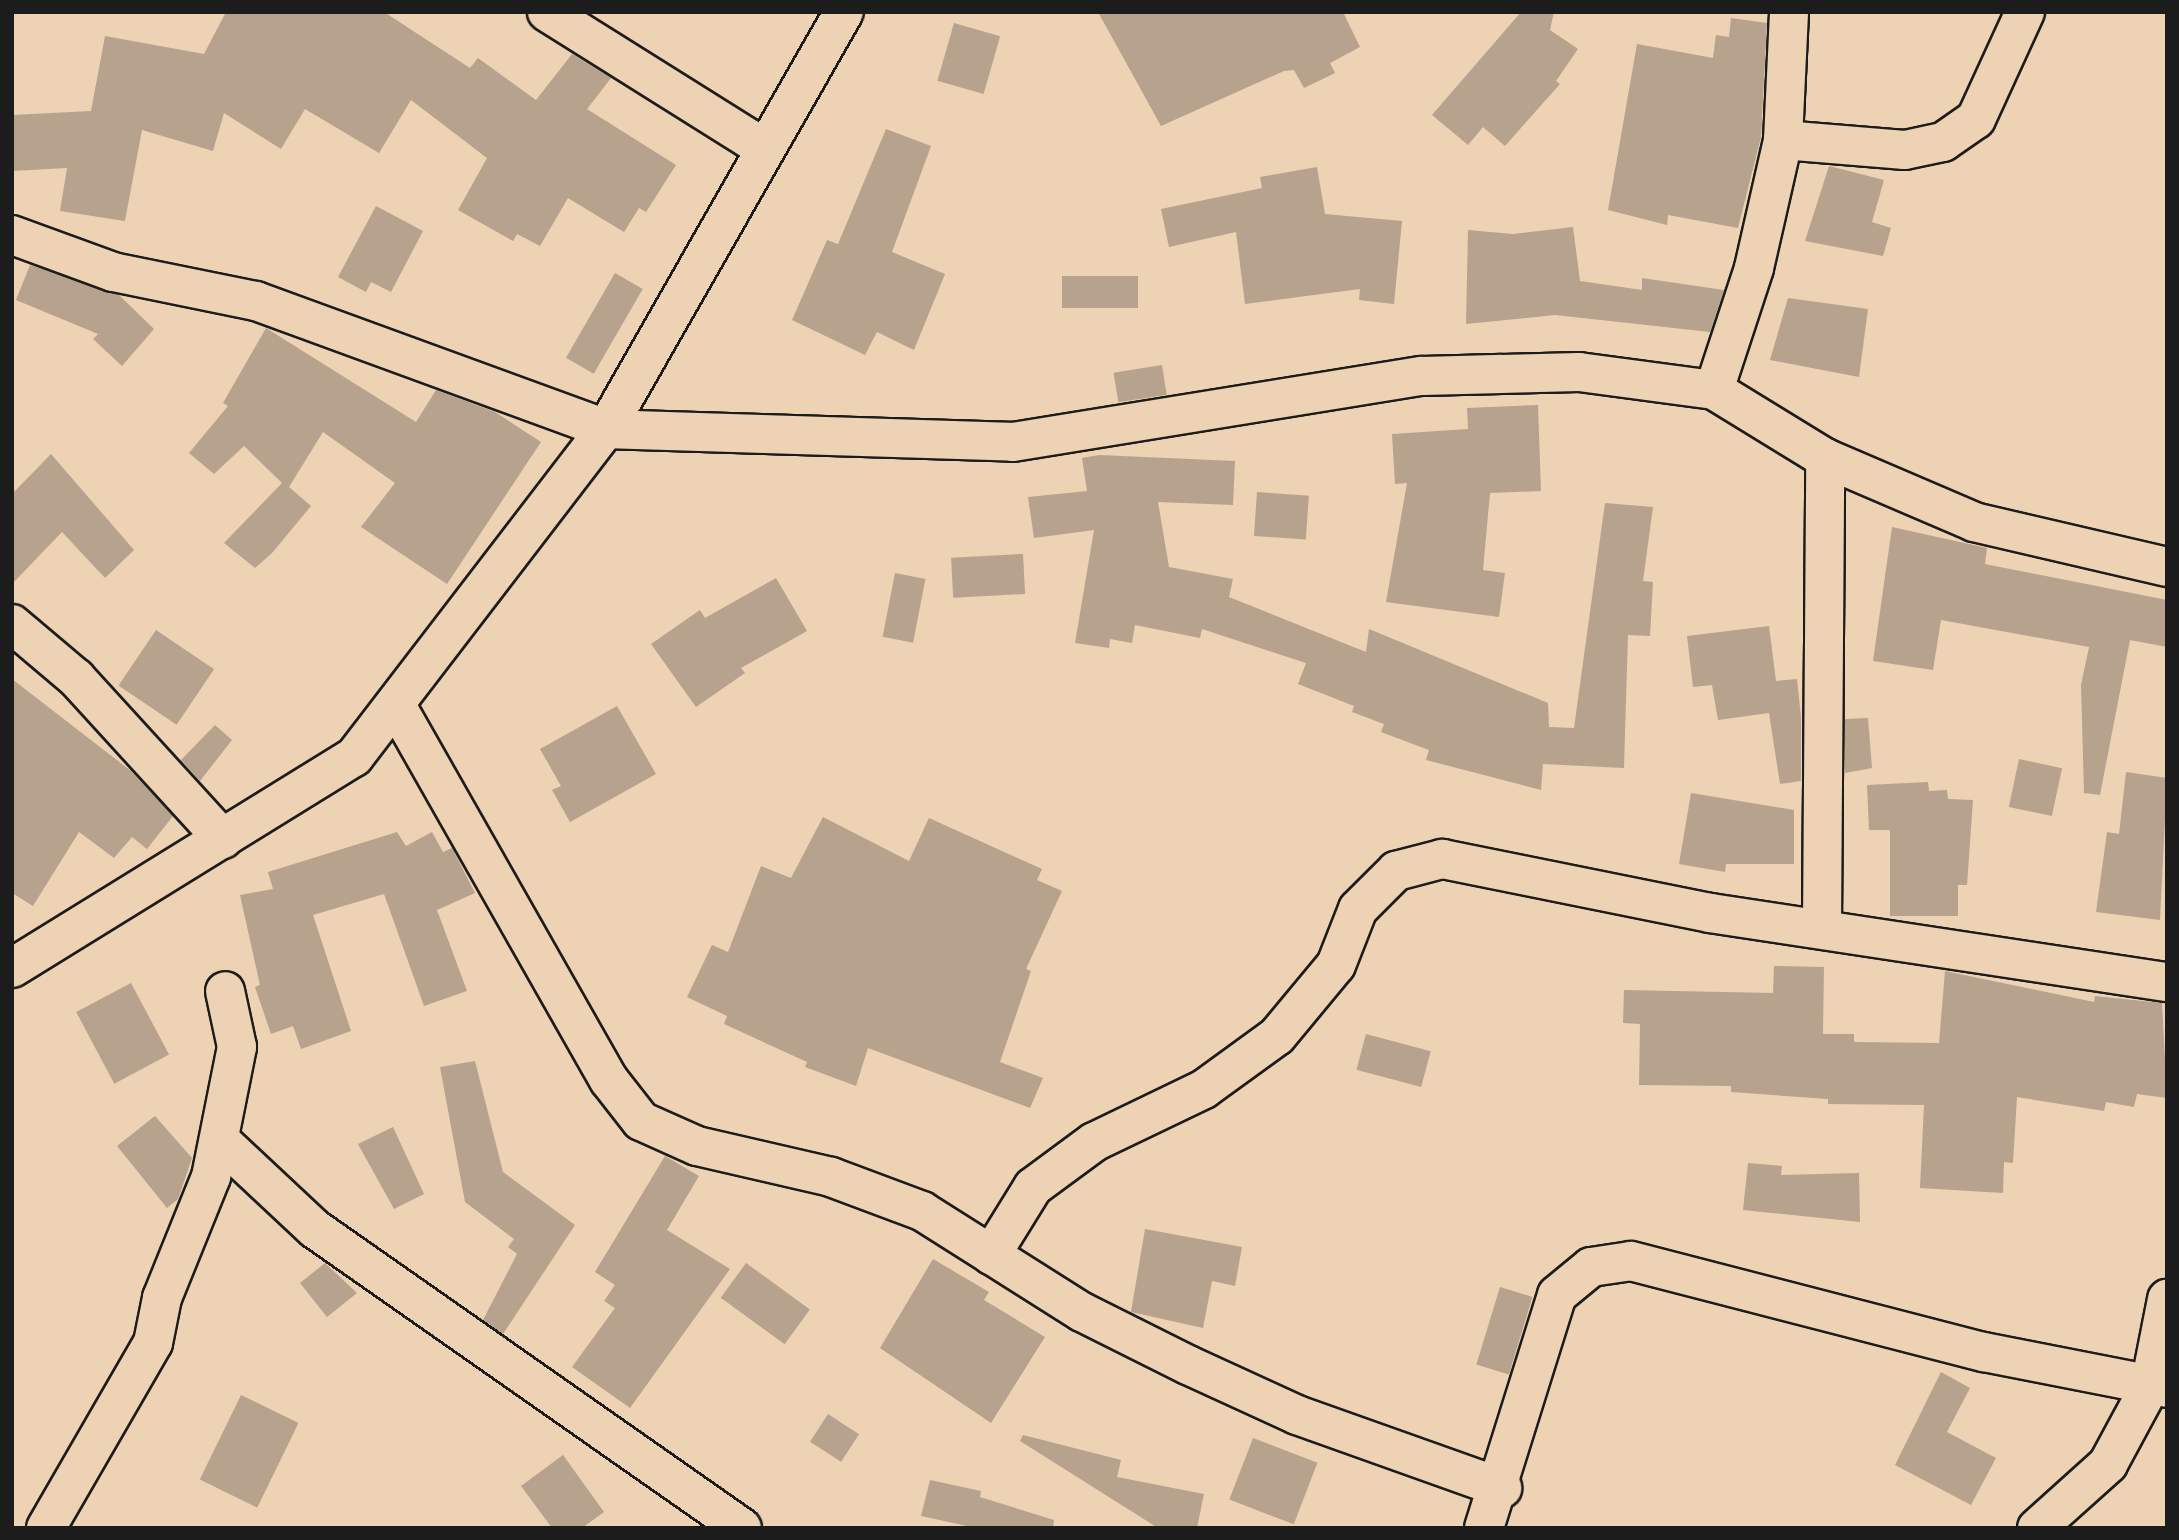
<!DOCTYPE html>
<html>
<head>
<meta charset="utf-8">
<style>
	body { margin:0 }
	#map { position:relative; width:2179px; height:1540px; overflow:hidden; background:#edd2b4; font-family:"Indie Flower",sans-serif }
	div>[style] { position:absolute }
	.building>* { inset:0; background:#b6a28d; transform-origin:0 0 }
	.roads { filter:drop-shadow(2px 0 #1c1c1c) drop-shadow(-2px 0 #1c1c1c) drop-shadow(0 2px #1c1c1c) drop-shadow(0 -2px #1c1c1c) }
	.minor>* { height:38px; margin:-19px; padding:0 19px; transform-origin:19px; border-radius:19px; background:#edd2b4 }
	span { translate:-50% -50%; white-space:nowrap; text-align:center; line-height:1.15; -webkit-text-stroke:6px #edd2b4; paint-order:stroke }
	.frame { position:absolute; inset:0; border:14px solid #1c1c1c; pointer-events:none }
</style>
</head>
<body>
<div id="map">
	<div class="building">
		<i style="clip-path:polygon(226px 12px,384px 12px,470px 68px,478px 58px,536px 100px,572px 54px,611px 78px,587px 109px,676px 165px,646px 212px,639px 208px,624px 232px,568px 198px,540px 246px,517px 234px,513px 241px,458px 210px,487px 158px,411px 100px,379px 153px,305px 109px,281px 149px,224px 113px,213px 151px,142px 130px,125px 221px,60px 211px,67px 168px,12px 171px,12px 115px,91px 111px,105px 36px,204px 54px)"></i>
		<i style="clip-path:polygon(1098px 12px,1343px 12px,1360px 47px,1330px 63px,1335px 73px,1304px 88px,1294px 70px,1284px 71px,1161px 126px)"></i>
		<i style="clip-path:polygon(1521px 12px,1554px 12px,1550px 30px,1578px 49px,1556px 81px,1560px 84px,1505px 146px,1483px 127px,1468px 145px,1432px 115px)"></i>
		<i style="clip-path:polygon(1731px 18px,1767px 23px,1761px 137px,1738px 228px,1668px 215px,1667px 225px,1608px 210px,1637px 44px,1713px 58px,1716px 35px,1729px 37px)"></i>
		<i style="left:954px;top:23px;width:48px;height:60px;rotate:16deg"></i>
		<i style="clip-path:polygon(886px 129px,931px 146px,892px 252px,945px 274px,914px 350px,877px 332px,865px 355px,792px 320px,827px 240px,838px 244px)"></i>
		<i style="clip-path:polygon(1829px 166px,1884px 180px,1872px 222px,1891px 228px,1883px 256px,1805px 241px)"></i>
		<i style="clip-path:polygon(1317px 167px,1325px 214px,1402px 221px,1394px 304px,1359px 300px,1360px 289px,1245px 304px,1236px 232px,1169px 247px,1161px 209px,1262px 188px,1260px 177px)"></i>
		<i style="clip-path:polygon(376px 206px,423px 231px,391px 292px,371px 282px,366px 292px,338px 277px)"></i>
		<i style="clip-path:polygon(1573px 227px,1580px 281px,1642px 290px,1642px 278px,1724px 290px,1710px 332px,1555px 315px,1466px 324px,1468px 230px,1513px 234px)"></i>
		<i style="clip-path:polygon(30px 265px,119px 295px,154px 329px,122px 366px,93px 339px,98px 334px,16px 300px)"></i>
		<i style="left:615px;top:273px;width:32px;height:98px;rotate:30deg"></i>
		<i style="left:1062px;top:276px;width:76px;height:32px"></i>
		<i style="clip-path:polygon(1788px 298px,1868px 309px,1859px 377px,1770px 360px)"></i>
		<i style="clip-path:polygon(266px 328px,416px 422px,436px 390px,495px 412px,541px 442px,447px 584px,361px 527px,395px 483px,323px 432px,289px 487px,311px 506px,272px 553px,255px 568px,224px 543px,282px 483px,244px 446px,214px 474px,189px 453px,228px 406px,223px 403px)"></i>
		<i style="left:1162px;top:365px;width:30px;height:49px;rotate:81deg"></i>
		<i style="clip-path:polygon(1538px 405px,1541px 491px,1490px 493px,1483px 570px,1505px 573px,1499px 617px,1386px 602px,1407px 483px,1395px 484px,1392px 434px,1468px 429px,1467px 408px)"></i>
		<i style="clip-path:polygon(51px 454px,134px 550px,105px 578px,62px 532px,12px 584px,12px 494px)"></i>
		<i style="clip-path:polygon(1099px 455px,1235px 461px,1233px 505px,1158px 502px,1169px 567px,1233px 579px,1229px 597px,1366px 652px,1369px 629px,1548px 703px,1549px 727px,1574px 728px,1605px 503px,1653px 507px,1643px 581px,1653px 582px,1650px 636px,1628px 635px,1624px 768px,1543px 764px,1541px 790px,1426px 760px,1429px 750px,1381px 732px,1384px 724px,1352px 712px,1354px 706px,1298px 684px,1306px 663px,1202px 629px,1200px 638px,1135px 625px,1132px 643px,1110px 639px,1109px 648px,1075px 643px,1094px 530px,1034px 538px,1028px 497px,1087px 491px,1082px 458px)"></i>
		<i style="left:1257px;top:492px;width:52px;height:44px;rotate:4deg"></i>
		<i style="clip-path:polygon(1892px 527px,1987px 548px,1985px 564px,2167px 600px,2167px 647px,2130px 640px,2100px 795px,2084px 793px,2081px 685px,2089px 647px,1941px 620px,1933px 670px,1873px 661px)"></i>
		<i style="left:1023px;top:554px;width:40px;height:72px;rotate:87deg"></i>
		<i style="left:895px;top:573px;width:31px;height:65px;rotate:11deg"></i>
		<i style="clip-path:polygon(776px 578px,807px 631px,741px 668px,745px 673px,696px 707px,651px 644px,700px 610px,705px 618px)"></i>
		<i style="clip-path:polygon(1769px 626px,1776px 681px,1797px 679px,1801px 717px,1801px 781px,1780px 784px,1769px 713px,1718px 720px,1712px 685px,1693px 687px,1687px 636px)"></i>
		<i style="left:156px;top:630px;width:70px;height:67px;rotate:34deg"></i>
		<i style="clip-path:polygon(12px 679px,131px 771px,173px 816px,147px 849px,132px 837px,114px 858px,79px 832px,33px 906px,12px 893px)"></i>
		<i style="clip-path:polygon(617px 706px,656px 774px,570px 822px,552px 790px,561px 786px,540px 749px)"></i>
		<i style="clip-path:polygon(1868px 718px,1872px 768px,1845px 773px,1845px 719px)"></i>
		<i style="clip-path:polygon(215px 725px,232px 740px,200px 781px,181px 760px)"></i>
		<i style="left:2019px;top:759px;width:44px;height:49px;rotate:12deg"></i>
		<i style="clip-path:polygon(2126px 772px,2167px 778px,2160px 920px,2096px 912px,2107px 832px,2119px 834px)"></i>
		<i style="clip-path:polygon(1928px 782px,1929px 791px,1947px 790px,1948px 799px,1973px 800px,1967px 885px,1958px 885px,1958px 916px,1890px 916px,1890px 830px,1869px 830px,1867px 785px)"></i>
		<i style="clip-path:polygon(1691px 793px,1794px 810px,1794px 864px,1726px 864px,1725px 872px,1679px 864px)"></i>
		<i style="clip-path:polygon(823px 817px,909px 861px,929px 818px,1042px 869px,1037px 880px,1062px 891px,1026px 969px,1031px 971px,1000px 1062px,1043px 1078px,1030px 1108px,868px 1048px,856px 1086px,805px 1067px,807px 1062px,724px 1024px,727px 1016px,687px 997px,712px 945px,728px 952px,761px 866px,791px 878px)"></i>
		<i style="clip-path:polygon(397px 832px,406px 846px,432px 832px,443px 852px,452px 848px,475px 893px,437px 910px,467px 991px,424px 1006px,384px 894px,313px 915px,351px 1031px,301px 1049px,293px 1026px,271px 1034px,255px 987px,260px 985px,240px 895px,273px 889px,268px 872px)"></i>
		<i style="clip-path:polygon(1774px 966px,1824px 967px,1823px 1034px,1854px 1034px,1854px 1042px,1939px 1043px,1945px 971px,2094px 1002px,2095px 996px,2162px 1003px,2167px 1098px,2137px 1094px,2134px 1107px,2106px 1102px,2104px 1111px,2017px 1097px,2013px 1163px,2004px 1162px,2003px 1193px,1920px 1188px,1924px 1105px,1828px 1104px,1828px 1099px,1731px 1092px,1731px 1086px,1639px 1085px,1640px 1024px,1623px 1023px,1624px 990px,1773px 993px)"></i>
		<i style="left:131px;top:983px;width:81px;height:62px;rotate:62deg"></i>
		<i style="left:1366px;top:1034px;width:67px;height:37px;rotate:15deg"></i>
		<i style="clip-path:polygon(475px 1061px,503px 1172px,575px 1225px,503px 1334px,483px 1320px,517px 1254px,508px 1247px,514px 1239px,465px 1202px,440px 1067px)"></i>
		<i style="clip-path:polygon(155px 1116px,192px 1158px,178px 1199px,167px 1208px,117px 1146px)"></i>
		<i style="clip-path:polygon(393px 1127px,424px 1194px,394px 1209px,358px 1144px)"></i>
		<i style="clip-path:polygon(665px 1156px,699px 1176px,667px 1230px,730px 1269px,630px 1408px,572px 1367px,615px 1308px,604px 1301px,615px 1285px,595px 1272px)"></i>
		<i style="clip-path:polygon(1748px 1163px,1782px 1166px,1781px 1175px,1859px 1173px,1860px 1222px,1743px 1210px)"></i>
		<i style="clip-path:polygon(1145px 1229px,1242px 1247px,1235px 1286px,1212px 1281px,1203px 1328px,1131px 1312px)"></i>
		<i style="clip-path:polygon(933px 1259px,989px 1292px,984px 1300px,1045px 1337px,991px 1423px,880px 1348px)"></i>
		<i style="clip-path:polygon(325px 1263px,357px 1293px,327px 1317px,300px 1283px)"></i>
		<i style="left:746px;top:1263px;width:79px;height:43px;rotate:36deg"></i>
		<i style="left:1500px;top:1287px;width:34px;height:81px;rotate:17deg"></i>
		<i style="clip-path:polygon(1941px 1372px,1970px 1388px,1947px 1432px,1996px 1458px,1971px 1505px,1895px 1465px)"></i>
		<i style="left:241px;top:1395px;width:64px;height:94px;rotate:26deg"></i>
		<i style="left:828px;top:1414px;width:37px;height:33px;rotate:33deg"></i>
		<i style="clip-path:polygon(1023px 1435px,1121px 1460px,1117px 1477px,1204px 1494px,1197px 1528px,1158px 1528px,1020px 1441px)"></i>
		<i style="left:1253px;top:1438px;width:69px;height:66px;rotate:21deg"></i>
		<i style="clip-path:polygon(563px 1455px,604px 1512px,582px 1528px,552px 1528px,521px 1486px)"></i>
		<i style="clip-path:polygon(930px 1480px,981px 1491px,980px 1497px,1054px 1520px,1053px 1528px,976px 1528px,921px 1516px)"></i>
	</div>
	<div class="roads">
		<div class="minor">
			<i style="left:547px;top:12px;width:257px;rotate:32.1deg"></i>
			<i style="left:1783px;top:140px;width:122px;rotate:4.7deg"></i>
			<i style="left:1905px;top:150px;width:39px;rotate:-12deg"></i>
			<i style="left:1943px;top:142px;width:40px;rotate:-34.9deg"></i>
			<i style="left:1976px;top:119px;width:118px;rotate:-65.4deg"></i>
			<i style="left:12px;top:235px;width:108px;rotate:20.1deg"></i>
			<i style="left:113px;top:272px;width:146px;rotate:11.5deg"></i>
			<i style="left:256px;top:301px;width:373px;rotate:20.1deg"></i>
			<i style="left:606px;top:429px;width:407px;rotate:1.8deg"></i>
			<i style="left:1013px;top:442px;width:414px;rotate:-9.2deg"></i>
			<i style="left:1422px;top:376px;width:157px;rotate:-1.5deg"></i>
			<i style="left:1579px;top:372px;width:136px;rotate:7.6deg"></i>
			<i style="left:1714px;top:390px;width:130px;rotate:31.5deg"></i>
			<i style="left:1825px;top:458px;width:162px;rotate:23.2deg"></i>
			<i style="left:1974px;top:522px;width:198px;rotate:13.1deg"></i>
			<i style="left:1714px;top:390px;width:128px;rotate:-71.8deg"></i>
			<i style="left:1754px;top:268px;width:131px;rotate:-77.2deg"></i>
			<i style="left:1783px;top:140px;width:128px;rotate:-87.3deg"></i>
			<i style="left:12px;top:624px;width:84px;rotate:40.2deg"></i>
			<i style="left:76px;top:678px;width:218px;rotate:47.6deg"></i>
			<i style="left:397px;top:707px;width:429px;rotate:60.4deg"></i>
			<i style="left:609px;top:1080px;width:52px;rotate:52deg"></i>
			<i style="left:641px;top:1121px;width:61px;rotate:24.1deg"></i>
			<i style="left:697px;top:1146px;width:138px;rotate:13deg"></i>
			<i style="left:831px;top:1177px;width:97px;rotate:20.5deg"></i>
			<i style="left:922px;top:1211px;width:189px;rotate:32.3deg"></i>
			<i style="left:1082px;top:1312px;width:119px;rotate:26.6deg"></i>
			<i style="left:1188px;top:1365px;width:120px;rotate:24.6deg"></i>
			<i style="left:1297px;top:1415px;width:218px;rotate:19.6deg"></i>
			<i style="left:1822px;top:926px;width:468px;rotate:-89.6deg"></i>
			<i style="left:12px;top:968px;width:402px;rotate:-31.7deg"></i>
			<i style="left:354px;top:757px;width:414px;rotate:-52.5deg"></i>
			<i style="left:606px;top:429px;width:480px;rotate:-60.3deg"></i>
			<i style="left:222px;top:1142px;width:127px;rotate:43.1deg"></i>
			<i style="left:315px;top:1229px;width:521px;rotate:35deg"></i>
			<i style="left:991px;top:1255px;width:80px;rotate:-58.3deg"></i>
			<i style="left:1033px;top:1187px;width:76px;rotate:-36.4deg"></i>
			<i style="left:1094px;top:1142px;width:122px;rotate:-25.7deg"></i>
			<i style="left:1204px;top:1089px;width:90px;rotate:-36deg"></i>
			<i style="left:1277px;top:1036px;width:92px;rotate:-50.3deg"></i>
			<i style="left:1336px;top:965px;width:60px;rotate:-68.6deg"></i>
			<i style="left:1358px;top:909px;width:54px;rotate:-45deg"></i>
			<i style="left:1396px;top:871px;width:48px;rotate:-14.6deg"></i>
			<i style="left:1442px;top:859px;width:273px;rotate:11.4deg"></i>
			<i style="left:1710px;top:913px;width:462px;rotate:8.6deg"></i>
			<i style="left:46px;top:1528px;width:214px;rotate:-60deg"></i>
			<i style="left:153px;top:1343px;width:46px;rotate:-78.7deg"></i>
			<i style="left:162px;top:1298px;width:131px;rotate:-68deg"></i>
			<i style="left:211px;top:1177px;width:133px;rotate:-78.7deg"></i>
			<i style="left:237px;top:1047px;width:57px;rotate:-102.1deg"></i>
			<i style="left:1484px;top:1528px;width:244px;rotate:-72.6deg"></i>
			<i style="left:1557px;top:1295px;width:44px;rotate:-39.5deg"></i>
			<i style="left:1591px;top:1267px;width:40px;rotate:-8.5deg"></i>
			<i style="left:1631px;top:1261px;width:365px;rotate:14.5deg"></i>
			<i style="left:1984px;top:1352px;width:187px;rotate:11.1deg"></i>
			<i style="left:2037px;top:1528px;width:96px;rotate:-42deg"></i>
			<i style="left:2108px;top:1464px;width:89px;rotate:-61.7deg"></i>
			<i style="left:2150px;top:1386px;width:89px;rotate:-78.9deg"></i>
		</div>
	</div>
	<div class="frame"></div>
</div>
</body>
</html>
